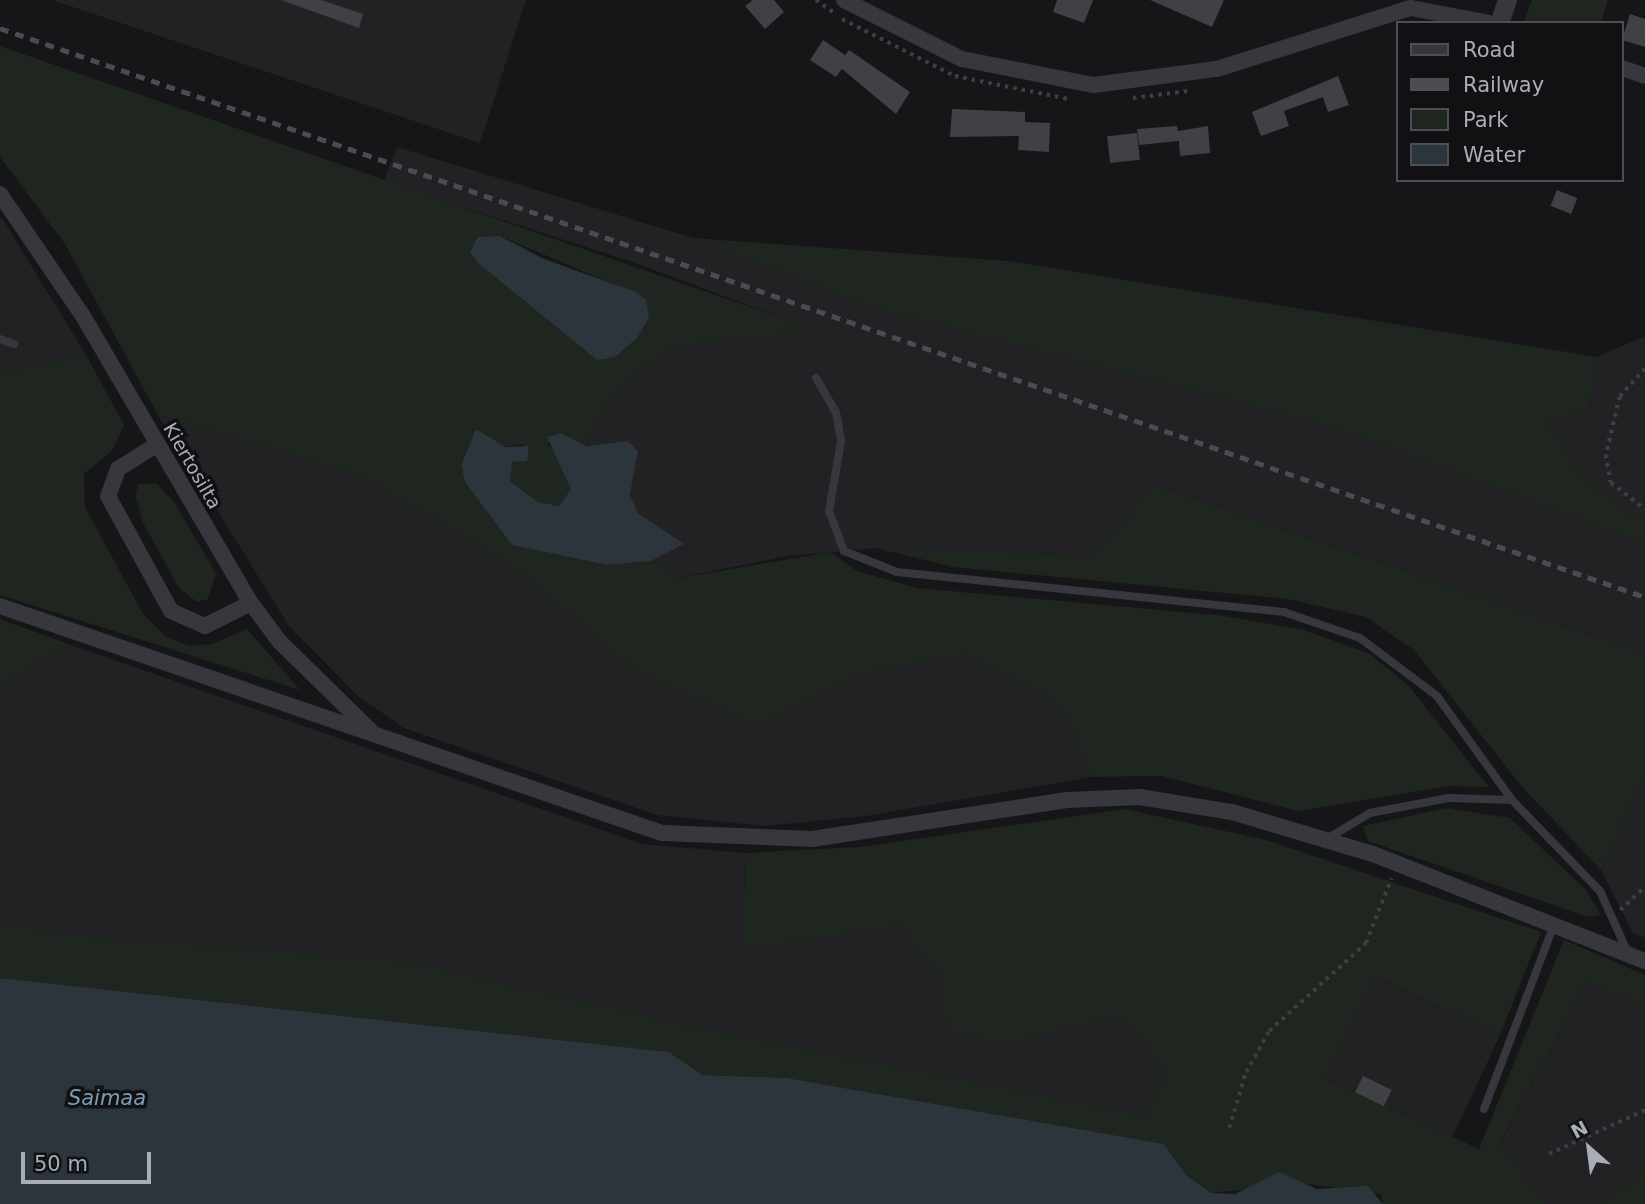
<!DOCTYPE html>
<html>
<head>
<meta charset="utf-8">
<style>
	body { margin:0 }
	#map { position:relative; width:1645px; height:1204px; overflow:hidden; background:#161618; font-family:"DejaVu Sans",sans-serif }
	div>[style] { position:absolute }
	.built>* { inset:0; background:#222225; transform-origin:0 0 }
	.green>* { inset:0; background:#1e261f }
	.water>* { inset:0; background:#2c353c }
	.building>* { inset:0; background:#404145; transform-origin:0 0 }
	.path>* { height:3.5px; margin-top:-1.75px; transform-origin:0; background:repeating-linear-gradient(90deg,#3d3f44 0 3.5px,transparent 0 8.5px) }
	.service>* { height:8px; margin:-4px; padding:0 4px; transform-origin:4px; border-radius:4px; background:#37383d }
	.minor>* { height:16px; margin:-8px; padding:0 8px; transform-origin:8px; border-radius:8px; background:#37383d }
	.tertiary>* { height:19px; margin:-9.5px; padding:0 9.5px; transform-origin:9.5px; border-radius:9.5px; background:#37383d }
	.rail>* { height:5px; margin-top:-2.5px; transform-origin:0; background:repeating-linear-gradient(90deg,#4a4c52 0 9px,transparent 0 16px) }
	span { translate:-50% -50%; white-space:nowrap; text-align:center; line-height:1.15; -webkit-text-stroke:7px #111113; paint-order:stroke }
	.street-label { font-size:19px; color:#a8adb8 }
	.water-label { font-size:21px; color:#7f9bb3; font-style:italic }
	.legend { position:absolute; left:1396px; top:21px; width:228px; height:161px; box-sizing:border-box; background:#111113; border:2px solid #4d4f55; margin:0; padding:9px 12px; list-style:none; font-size:21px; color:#a8adb8 }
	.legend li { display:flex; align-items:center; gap:14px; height:35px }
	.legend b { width:35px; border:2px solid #4d4f55 }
	.north { position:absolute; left:1554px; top:1113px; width:70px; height:70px; -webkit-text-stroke:5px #111113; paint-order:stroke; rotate:332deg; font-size:19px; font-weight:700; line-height:28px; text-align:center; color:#a8adb8 }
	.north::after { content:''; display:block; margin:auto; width:24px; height:32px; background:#a8adb8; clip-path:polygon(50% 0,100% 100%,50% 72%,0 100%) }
	.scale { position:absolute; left:21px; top:1152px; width:130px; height:32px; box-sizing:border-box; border:4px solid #a8adb8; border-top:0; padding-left:9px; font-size:21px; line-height:24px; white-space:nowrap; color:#a8adb8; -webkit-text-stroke:5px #111113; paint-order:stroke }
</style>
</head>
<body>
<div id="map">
	<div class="built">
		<i style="clip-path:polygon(52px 0,526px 0,480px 143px)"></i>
		<i style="clip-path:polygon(397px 147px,693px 238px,871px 308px,1336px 428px,1645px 544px,1645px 653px,1157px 485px,1094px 555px,876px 548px,788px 556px,679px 578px,651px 561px,683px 545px,638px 513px,630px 495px,638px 451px,628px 441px,586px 446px,615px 391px,671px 347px,817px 331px,638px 264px,384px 181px)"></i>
		<i style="clip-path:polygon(0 218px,2px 218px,86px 355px,0 372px)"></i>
		<i style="clip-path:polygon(1645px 336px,1645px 519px,1625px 514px,1577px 469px,1549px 424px,1590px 407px,1597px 357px)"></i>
		<i style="clip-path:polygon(158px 415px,361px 476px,514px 567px,637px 673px,760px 726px,863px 673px,965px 655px,1062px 706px,1091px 777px,866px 816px,764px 826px,657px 815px,404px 728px,358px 696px,289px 626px)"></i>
		<i style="clip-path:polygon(71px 645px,642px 844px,745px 853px,743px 949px,900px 926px,1004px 1044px,1121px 1016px,1165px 1071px,1148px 1117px,705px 1029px,407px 961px,62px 934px,0 922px,0 684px)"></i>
		<i style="clip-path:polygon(1645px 776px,1645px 938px,1633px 933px,1601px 870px)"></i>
		<i style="left:1373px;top:976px;width:140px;height:112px;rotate:25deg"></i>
		<i style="clip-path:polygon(1587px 982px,1645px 1007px,1645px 1170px,1601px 1204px,1546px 1204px,1500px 1144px)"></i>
	</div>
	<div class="green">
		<i style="clip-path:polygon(1532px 0,1608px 0,1601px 23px,1523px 23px)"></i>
		<i style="clip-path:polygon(evenodd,0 46px,819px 331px,671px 347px,615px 391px,586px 446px,561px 433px,547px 444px,559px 452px,571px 489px,559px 506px,538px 502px,510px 481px,509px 470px,523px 444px,506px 447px,476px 429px,461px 465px,465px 482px,512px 545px,607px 565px,651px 561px,679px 578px,831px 552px,857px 571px,917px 588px,1225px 616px,1304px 630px,1370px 654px,1408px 685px,1489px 787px,1448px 786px,1298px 811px,1162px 776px,1091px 777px,1062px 706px,965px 655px,863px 673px,760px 726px,637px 673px,514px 567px,361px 476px,158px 415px,65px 244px,0 157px,0 46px,500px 236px,618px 286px,637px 338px,615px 356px,597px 360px,491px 267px,500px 236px)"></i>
		<i style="clip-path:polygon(693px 238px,1008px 261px,1597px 357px,1590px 407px,1549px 424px,1577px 469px,1625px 514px,1645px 519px,1645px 544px,1336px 428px,871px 308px)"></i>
		<i style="clip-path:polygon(86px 355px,124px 425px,112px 451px,84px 474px,85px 507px,143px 614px,165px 636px,189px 646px,212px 644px,247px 629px,300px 690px,0 595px,0 372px)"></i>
		<i style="clip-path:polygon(139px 484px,157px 484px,174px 502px,216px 573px,208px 599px,197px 602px,179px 588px,143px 523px,135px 494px)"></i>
		<i style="clip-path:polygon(1156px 485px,1645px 653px,1645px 776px,1601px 870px,1523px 788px,1414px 650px,1366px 617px,1288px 599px,953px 567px,876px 548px,1094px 555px)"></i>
		<i style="clip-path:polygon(0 619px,71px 645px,0 684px)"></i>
		<i style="clip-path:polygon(1446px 808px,1510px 818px,1586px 890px,1601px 915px,1588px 917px,1368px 841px,1363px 826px)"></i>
		<i style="clip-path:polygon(1125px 809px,1266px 840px,1541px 932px,1500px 1035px,1374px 976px,1326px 1078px,1479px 1149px,1564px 940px,1645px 975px,1645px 1007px,1587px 982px,1500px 1143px,1546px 1204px,1383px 1204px,1381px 1194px,1302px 1183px,1211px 1193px,1186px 1175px,1164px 1144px,787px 1078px,702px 1075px,669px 1052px,0 978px,0 922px,62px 934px,407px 961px,705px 1029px,1148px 1116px,1165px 1071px,1121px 1016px,1004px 1044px,946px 1029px,943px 980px,900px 926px,743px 950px,745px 853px,860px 847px)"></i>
		<i style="clip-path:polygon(1645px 1170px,1645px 1204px,1601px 1204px)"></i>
	</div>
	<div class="water">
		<i style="clip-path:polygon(500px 236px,544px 259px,636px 292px,646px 300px,649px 318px,637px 338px,615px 357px,597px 360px,477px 262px,470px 252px,478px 237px)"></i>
		<i style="clip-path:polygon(476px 429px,506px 447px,529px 446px,527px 461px,512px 462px,510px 481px,538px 502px,559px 506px,571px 489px,547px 437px,561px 433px,586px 446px,628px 441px,638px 451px,630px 495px,638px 513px,684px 544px,651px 561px,607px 565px,512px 545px,465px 482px,461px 465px)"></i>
		<i style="clip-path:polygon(0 978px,669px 1052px,702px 1075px,787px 1078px,1164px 1144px,1186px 1175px,1211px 1193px,1235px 1194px,1279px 1172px,1317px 1189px,1368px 1186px,1383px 1204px,0 1204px)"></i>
	</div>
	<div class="building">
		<i style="clip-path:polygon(281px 0,321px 0,363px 14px,359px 28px)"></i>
		<i style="clip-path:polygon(753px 0,774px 0,784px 12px,765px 29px,745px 6px)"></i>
		<i style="clip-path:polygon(1057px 0,1093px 0,1084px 23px,1053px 12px)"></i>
		<i style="clip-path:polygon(1150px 0,1224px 0,1212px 27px)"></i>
		<i style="clip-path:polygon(1630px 14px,1645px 19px,1645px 47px,1622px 40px)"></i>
		<i style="clip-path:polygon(823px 40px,845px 55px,849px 50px,910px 92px,896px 114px,842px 69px,836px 77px,810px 60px)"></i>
		<i style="clip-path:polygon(1338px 76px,1349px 105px,1328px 112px,1323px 97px,1284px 111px,1289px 126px,1261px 136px,1252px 112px)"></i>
		<i style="clip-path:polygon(952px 109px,1025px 112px,1025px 122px,1050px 123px,1049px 152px,1018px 150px,1019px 136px,950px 137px)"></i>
		<i style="clip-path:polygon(1177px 126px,1178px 131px,1208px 126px,1210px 153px,1180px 156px,1179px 141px,1139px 145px,1137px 129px)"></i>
		<i style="left:1137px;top:133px;width:27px;height:30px;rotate:84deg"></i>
		<i style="left:1557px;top:190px;width:22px;height:17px;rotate:22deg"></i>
		<i style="left:1363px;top:1076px;width:32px;height:18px;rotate:26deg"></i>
	</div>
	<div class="path">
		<i style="left:816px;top:0;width:21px;rotate:35deg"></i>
		<i style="left:842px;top:19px;width:127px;rotate:26.8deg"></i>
		<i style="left:955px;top:76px;width:116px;rotate:11.4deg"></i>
		<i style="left:1133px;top:98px;width:55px;rotate:-7.3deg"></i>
		<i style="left:1645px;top:369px;width:38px;rotate:132deg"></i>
		<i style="left:1620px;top:397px;width:60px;rotate:103.6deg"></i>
		<i style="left:1606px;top:455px;width:28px;rotate:80deg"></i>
		<i style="left:1611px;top:483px;width:43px;rotate:37.4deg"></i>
		<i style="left:1620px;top:910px;width:34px;rotate:-43deg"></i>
		<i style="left:1229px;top:1128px;width:59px;rotate:-73.1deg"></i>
		<i style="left:1246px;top:1072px;width:47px;rotate:-60.7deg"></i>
		<i style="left:1269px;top:1031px;width:131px;rotate:-42.2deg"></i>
		<i style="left:1366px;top:943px;width:69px;rotate:-68.7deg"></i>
		<i style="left:1549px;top:1154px;width:106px;rotate:-24.6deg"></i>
	</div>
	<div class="service">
		<i style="left:0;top:339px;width:15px;rotate:20deg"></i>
		<i style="left:816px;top:378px;width:39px;rotate:60deg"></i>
		<i style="left:836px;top:412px;width:29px;rotate:80deg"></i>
		<i style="left:841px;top:441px;width:71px;rotate:99.7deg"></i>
		<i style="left:829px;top:511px;width:43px;rotate:69.4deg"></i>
		<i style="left:844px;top:551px;width:57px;rotate:21.6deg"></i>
		<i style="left:897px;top:572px;width:389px;rotate:5.9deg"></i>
		<i style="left:1284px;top:612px;width:80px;rotate:18.9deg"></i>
		<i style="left:1360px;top:638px;width:96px;rotate:37deg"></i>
		<i style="left:1437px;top:696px;width:128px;rotate:54.2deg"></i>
		<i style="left:1512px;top:800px;width:127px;rotate:46deg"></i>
		<i style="left:1600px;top:891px;width:66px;rotate:65.8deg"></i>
		<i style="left:1325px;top:840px;width:52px;rotate:-31deg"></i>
		<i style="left:1370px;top:813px;width:80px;rotate:-10.8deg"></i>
		<i style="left:1449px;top:798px;width:63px;rotate:1.8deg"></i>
		<i style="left:1484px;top:1109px;width:197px;rotate:-69.2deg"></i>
	</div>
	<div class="minor">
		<i style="left:844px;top:0;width:132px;rotate:26.6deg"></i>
		<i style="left:962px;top:59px;width:134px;rotate:11.2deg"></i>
		<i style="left:1093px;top:85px;width:125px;rotate:-7.4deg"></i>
		<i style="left:1217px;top:69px;width:203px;rotate:-17.5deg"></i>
		<i style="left:1411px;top:8px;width:79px;rotate:10.9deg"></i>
		<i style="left:1622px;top:68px;width:24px;rotate:19deg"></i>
		<i style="left:0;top:194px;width:148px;rotate:55.8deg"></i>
		<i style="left:83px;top:316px;width:333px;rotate:59.7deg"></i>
		<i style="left:251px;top:603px;width:47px;rotate:53.6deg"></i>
		<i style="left:279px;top:641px;width:132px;rotate:44.4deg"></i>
		<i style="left:156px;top:445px;width:45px;rotate:147.7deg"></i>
		<i style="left:118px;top:469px;width:29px;rotate:110deg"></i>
		<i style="left:108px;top:496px;width:131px;rotate:61.3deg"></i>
		<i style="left:171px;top:611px;width:37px;rotate:24deg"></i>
		<i style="left:205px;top:626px;width:51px;rotate:-26.6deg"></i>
		<i style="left:0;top:606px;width:700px;rotate:18.93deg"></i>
		<i style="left:662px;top:833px;width:150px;rotate:2.3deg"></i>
		<i style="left:812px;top:839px;width:258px;rotate:-8.7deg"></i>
		<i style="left:1067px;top:800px;width:73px;rotate:-2.4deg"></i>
		<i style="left:1140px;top:797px;width:93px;rotate:9.3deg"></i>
		<i style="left:1232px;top:812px;width:147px;rotate:16.6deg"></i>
		<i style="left:1373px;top:854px;width:292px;rotate:21.5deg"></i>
	</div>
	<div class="tertiary">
		<i style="left:1499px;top:23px;width:24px;rotate:-71deg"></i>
	</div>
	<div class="rail">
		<i style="left:0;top:28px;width:1741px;rotate:19.08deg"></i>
	</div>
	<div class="street-label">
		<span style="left:192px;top:466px;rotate:60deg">Kiertosilta</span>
	</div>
	<div class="water-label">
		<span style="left:107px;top:1098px">Saimaa</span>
	</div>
	<ul class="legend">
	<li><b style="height:9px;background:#37383d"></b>Road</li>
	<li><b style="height:9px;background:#4a4c52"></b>Railway</li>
	<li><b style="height:19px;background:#1e261f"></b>Park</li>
	<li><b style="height:19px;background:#2c353c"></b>Water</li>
	</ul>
	<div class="north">N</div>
	<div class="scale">50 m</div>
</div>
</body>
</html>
